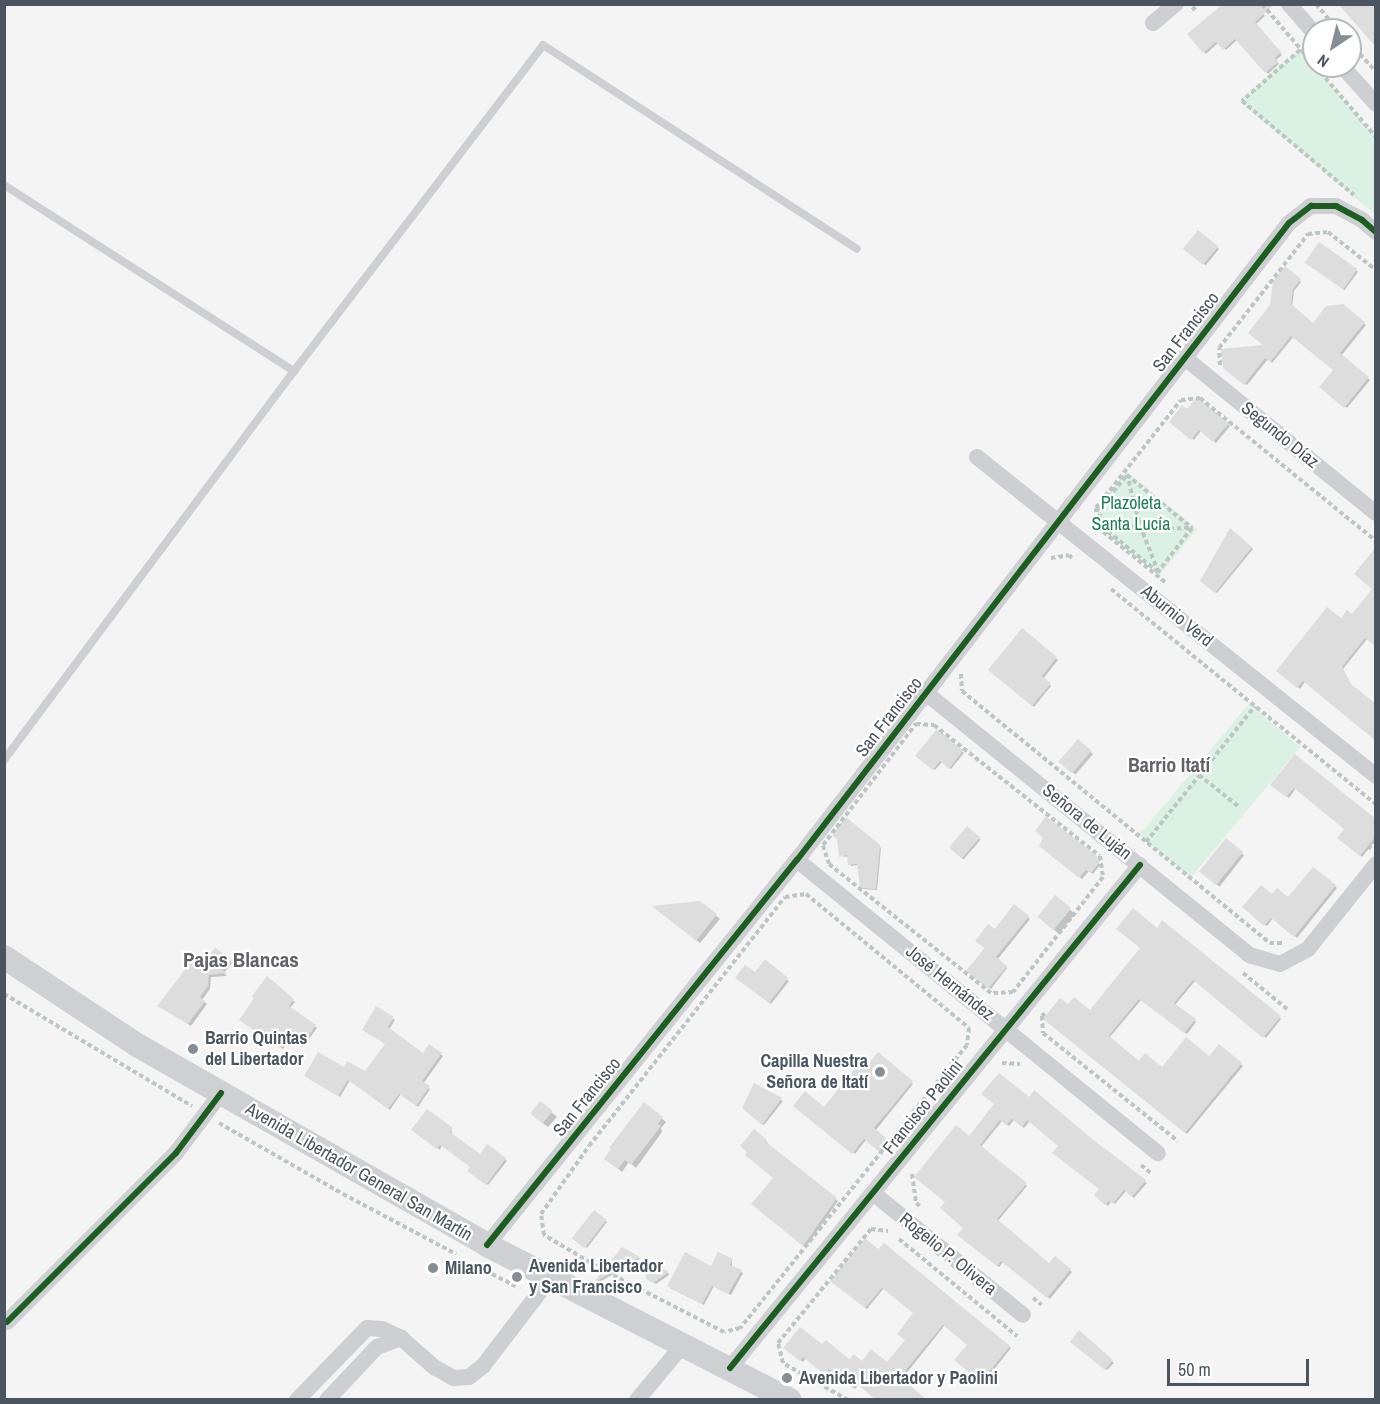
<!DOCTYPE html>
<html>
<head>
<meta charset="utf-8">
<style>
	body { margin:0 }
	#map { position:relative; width:1380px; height:1404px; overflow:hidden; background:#f4f4f4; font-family:"Archivo Narrow",sans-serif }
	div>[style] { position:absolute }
	.green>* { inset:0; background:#daf1e4; transform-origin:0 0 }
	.shadow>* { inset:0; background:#0003; transform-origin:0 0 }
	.building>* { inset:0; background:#ddddde; transform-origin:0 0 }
	.path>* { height:4px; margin-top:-2px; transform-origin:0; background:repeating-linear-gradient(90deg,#bcc6c4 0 4.5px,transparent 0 7.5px) }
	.service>* { height:8px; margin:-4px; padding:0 4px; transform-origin:4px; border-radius:4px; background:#cdcfd2 }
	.minor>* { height:16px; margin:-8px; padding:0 8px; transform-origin:8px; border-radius:8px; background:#cdcfd2 }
	.secondary>* { height:24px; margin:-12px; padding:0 12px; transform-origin:12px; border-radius:12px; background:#ced0d3 }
	.cycleway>* { height:6px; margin:-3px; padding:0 3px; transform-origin:3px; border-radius:3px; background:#1b5e20 }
	.dots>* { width:16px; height:16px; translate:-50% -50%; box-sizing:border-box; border:3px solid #fff; border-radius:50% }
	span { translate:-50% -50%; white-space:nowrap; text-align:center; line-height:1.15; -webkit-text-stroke:4.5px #fff; paint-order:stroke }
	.street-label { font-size:18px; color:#4b5560 }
	.park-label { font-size:18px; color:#1b8153 }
	.poi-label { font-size:18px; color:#4b5560; font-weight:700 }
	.left { translate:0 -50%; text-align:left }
	.right { translate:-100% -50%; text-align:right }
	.neighbourhood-label { font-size:20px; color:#5f6267; font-weight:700 }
	.quarter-label { font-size:21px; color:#5f6267; font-weight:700 }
	.frame { position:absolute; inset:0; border:6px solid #4b5560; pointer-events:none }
	.north { position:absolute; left:1302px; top:18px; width:60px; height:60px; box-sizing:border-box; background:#fff; border:2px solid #b7bbbf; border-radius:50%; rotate:215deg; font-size:16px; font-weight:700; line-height:24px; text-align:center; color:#4b5560 }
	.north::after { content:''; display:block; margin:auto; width:21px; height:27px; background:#868d94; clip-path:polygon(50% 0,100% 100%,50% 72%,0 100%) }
	.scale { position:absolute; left:1167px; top:1359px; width:142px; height:27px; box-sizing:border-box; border:3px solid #4b5560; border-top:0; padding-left:8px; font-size:18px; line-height:21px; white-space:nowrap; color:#4b5560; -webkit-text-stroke:4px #fff; paint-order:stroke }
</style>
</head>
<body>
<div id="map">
	<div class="green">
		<i style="clip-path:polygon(1300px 49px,1375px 136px,1375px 214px,1239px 101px)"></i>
		<i style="clip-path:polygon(1126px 471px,1197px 529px,1159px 576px,1098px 527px,1097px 508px)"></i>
		<i style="left:1249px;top:704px;width:67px;height:171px;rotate:40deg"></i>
	</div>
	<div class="shadow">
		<i style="clip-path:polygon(1254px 4px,1265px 16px,1255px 25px,1282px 55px,1276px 60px,1279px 64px,1268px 74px,1237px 40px,1226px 50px,1219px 42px,1206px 54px,1189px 35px)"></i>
		<i style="left:1198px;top:232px;width:27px;height:21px;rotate:39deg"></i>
		<i style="left:1320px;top:244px;width:47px;height:23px;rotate:36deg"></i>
		<i style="clip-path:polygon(1285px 268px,1301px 282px,1294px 291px,1292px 307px,1313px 325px,1342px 305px,1366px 325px,1341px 356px,1370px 380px,1347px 408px,1322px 387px,1335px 370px,1294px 336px,1272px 363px,1268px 359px,1247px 385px,1227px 370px,1266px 347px,1272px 305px)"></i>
		<i style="clip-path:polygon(1197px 399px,1230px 426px,1216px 443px,1201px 431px,1194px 440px,1171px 422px,1187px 411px)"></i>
		<i style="clip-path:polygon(1231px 531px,1253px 549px,1217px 593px,1202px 581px)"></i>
		<i style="clip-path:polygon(1372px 554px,1376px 558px,1376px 645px,1367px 639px,1343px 669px,1352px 687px,1374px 704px,1376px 702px,1376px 740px,1305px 682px,1300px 689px,1278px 670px,1327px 609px,1341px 620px,1348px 612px,1352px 616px,1374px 589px,1356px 574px)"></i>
		<i style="clip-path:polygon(1022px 630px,1058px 660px,1043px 679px,1051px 686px,1034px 707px,990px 670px)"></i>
		<i style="clip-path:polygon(937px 731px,964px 753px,951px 769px,942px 762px,935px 770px,917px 756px)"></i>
		<i style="left:1078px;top:741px;width:20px;height:27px;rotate:41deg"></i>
		<i style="clip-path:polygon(1296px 756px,1376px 820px,1376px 840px,1362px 857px,1339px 838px,1346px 829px,1296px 788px,1289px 798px,1272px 784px)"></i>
		<i style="left:967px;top:828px;width:18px;height:26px;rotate:41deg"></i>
		<i style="clip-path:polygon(1045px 838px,1096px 857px,1100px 865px,1093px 874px,1089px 871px,1082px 879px,1040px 846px)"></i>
		<i style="left:1226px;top:841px;width:23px;height:40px;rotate:38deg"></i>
		<i style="clip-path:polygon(879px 846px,881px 848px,877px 890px,863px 889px,858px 865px,851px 866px,848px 857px,840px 856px)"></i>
		<i style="clip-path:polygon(1313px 869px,1337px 888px,1297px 938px,1273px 918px,1267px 926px,1244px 907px,1272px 897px,1289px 899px)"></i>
		<i style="clip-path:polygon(1055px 897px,1075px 914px,1059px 934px,1043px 921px)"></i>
		<i style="clip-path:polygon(700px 902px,720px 919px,700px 943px,657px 909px)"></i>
		<i style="clip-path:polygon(1015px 906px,1030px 919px,997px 960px,1007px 968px,991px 989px,968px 971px)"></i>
		<i style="clip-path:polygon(1163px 923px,1281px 1019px,1266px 1038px,1195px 981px,1175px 1005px,1196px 1022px,1187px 1034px,1141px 1000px,1115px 1031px,1109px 1038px,1139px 1063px,1162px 1069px,1209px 1058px,1219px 1046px,1243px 1066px,1187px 1134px,1045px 1019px,1068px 1006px,1090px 1012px)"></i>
		<i style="clip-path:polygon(207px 960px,230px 960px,232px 963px,224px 973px,227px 976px,211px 977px,210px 989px,202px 1000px,207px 1004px,191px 1026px,159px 1006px,198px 963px)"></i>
		<i style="clip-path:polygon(765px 961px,789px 981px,771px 1004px,737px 977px,756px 974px)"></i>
		<i style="clip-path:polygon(267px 979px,295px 1002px,290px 1008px,317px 1028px,303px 1047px,290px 1038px,283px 1049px,242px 1021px)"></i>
		<i style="clip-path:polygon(377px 1008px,395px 1020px,389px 1030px,423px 1055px,430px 1046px,443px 1056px,423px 1084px,430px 1089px,418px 1107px,401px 1094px,390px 1110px,350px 1080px,340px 1097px,308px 1078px,345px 1069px,365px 1073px,386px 1044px)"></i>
		<i style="clip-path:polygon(878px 1055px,913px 1084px,875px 1131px,890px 1143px,882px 1153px,866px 1140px,855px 1154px,795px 1106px,825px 1109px)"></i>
		<i style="clip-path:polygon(755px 1085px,783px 1101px,764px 1125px,744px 1108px)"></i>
		<i style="clip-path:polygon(1029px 1099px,1090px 1139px,1147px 1183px,1134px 1198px,1126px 1191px,1115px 1204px,1111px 1201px,1108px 1206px,1096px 1195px,1101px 1189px,1060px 1146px,1030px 1121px,1024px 1128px,1014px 1120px,1009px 1126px,1002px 1121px,981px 1147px,1027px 1186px,997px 1222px,1049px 1265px,1055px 1258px,1072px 1272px,1050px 1299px,1004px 1261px,999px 1267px,961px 1236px,965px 1228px,947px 1202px,969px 1138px)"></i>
		<i style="clip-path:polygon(540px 1103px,557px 1117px,548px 1127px,536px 1118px)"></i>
		<i style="clip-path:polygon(644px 1104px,666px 1122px,661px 1128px,662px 1132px,636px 1168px,629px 1162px,622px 1172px,610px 1162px)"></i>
		<i style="clip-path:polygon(428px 1112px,452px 1130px,451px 1135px,480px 1156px,488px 1146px,507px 1161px,488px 1185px,471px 1172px,471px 1167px,442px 1145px,440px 1150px,415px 1132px)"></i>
		<i style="clip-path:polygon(754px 1131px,768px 1143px,767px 1145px,838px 1201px,806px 1247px,753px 1204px,775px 1178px)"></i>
		<i style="clip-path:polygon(606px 1221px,607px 1222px,587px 1248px,575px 1239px)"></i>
		<i style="clip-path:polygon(884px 1245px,1011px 1348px,984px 1382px,956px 1360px,969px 1345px,945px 1325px,901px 1380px,859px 1384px,855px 1389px,832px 1370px,827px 1375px,806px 1358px,803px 1362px,785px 1348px,822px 1346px,850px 1361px,887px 1364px,907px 1340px,915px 1313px,884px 1288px,867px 1309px,832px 1281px,878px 1251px)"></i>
		<i style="clip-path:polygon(622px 1249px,640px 1259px,596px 1284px,595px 1283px)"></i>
		<i style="clip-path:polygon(719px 1254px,732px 1261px,732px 1267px,743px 1273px,731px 1295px,714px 1286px,704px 1305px,670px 1288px,711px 1268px)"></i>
		<i style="clip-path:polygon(646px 1261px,668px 1273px,669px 1275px,656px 1284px,649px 1280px)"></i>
		<i style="clip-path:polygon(1079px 1332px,1114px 1363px,1107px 1370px,1072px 1341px)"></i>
	</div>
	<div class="building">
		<i style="clip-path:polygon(1223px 4px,1275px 4px,1255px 22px,1281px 52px,1275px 58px,1278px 62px,1265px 73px,1235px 39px,1223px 50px,1216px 42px,1203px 53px,1187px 34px)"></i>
		<i style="clip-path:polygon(1338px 4px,1376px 4px,1376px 47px)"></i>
		<i style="left:1198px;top:230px;width:26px;height:24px;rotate:39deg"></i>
		<i style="left:1319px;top:242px;width:47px;height:25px;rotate:35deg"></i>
		<i style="clip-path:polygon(1285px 266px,1301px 279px,1293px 289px,1291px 304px,1313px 323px,1326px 306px,1343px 304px,1365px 322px,1340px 353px,1369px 377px,1344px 408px,1319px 387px,1333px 370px,1291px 336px,1270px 362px,1265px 358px,1244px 385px,1223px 368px,1221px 349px,1263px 345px,1248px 333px,1270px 305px,1273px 281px)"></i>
		<i style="clip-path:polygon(1197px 397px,1229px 423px,1213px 442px,1199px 430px,1191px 440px,1169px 422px,1182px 405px,1187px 409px)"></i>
		<i style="clip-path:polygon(1230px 528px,1252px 547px,1215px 593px,1200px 581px)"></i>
		<i style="clip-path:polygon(1376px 547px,1376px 647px,1365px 638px,1342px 667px,1351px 684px,1376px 704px,1376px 741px,1309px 686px,1303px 681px,1297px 688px,1276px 671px,1327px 607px,1341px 618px,1347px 610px,1352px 614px,1372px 589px,1354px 574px)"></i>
		<i style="clip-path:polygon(1022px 628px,1057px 657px,1042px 676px,1051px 683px,1032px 706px,988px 670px)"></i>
		<i style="clip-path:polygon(937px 729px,963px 750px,949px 769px,940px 761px,933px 770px,915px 756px)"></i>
		<i style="left:1078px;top:739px;width:18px;height:30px;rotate:41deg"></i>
		<i style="clip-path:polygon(1295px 754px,1376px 819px,1376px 836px,1360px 856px,1337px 838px,1344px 829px,1294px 788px,1286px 797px,1270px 785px)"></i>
		<i style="clip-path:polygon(1046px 816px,1097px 856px,1099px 863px,1091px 873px,1086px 870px,1079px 878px,1039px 846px,1043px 838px,1035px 831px)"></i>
		<i style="clip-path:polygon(846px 817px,880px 845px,876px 889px,860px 888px,857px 864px,848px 865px,847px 855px,839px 857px,837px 839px,832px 835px)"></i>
		<i style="left:967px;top:826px;width:17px;height:28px;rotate:40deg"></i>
		<i style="left:1226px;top:838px;width:22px;height:43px;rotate:39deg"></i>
		<i style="clip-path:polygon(1313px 867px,1336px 885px,1294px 937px,1271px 918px,1264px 926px,1242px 907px,1261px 885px,1272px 894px,1277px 888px,1288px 897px)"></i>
		<i style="left:1055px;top:895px;width:21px;height:28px;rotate:39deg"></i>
		<i style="clip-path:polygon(700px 901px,717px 914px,696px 941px,652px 906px)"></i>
		<i style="clip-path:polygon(1014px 904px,1029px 916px,996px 957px,1007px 966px,988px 989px,966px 971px,985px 948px,975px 941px,988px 924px,995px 929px)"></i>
		<i style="clip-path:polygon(1133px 908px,1157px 928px,1162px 920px,1281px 1016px,1263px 1038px,1193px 980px,1174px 1003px,1196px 1019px,1184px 1033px,1139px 999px,1114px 1029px,1109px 1036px,1139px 1061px,1145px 1053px,1162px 1067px,1186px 1037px,1209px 1056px,1219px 1044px,1242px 1063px,1185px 1133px,1043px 1019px,1060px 998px,1068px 1004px,1074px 997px,1090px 1010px,1140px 948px,1116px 929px)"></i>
		<i style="clip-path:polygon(215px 948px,231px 959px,222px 970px,227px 973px,209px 975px,208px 986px,200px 997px,205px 1001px,188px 1024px,157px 1006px,194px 958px,197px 961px,202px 954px,207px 958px)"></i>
		<i style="clip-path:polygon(765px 959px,788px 978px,769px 1003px,735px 978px,745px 965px,755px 972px)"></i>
		<i style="clip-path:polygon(267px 976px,294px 999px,289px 1006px,316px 1025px,301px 1047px,288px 1037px,280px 1048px,239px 1020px,254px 998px,252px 996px)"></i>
		<i style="clip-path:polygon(376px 1006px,394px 1017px,388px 1027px,423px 1053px,429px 1044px,442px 1053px,422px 1081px,430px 1086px,416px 1106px,399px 1094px,388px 1109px,348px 1080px,338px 1096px,304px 1076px,318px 1052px,344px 1067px,347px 1061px,365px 1071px,385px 1044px,362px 1030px)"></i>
		<i style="clip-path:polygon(878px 1052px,913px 1081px,874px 1128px,889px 1140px,879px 1152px,864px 1139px,852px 1154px,793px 1106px,805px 1091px,824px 1107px,863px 1058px,869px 1063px)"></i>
		<i style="clip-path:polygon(999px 1073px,1029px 1097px,1034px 1090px,1091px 1138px,1146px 1180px,1132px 1197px,1124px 1190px,1113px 1204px,1109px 1201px,1105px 1205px,1094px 1195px,1099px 1189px,1052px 1153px,1058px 1146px,1027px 1120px,1022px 1127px,1012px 1119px,1006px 1125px,1000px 1120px,980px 1145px,1027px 1183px,997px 1219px,1049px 1263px,1055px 1256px,1071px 1269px,1047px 1298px,1001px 1261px,997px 1266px,957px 1235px,963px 1228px,940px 1208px,945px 1202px,914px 1177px,956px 1125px,969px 1136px,994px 1104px,981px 1094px)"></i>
		<i style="clip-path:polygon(754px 1083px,782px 1098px,762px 1125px,742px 1108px)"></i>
		<i style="left:540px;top:1101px;width:16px;height:16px;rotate:38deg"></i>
		<i style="clip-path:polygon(644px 1102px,663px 1117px,658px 1124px,661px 1126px,631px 1165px,625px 1160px,618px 1169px,604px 1159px,611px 1149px,609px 1148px)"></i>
		<i style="clip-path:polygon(427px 1109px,453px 1128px,450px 1132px,480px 1154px,487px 1144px,506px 1158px,486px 1185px,467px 1171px,470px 1167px,440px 1145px,437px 1149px,411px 1130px)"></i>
		<i style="clip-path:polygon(754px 1129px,767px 1140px,766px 1142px,837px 1198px,803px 1246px,751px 1204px,773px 1178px,745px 1155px,747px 1152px,740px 1146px)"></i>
		<i style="left:594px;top:1210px;width:16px;height:36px;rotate:38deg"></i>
		<i style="clip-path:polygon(865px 1238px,878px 1249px,884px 1243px,1010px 1346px,981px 1382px,954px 1360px,967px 1345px,943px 1325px,900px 1377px,927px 1400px,876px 1400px,856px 1383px,853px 1388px,829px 1369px,825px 1375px,803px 1357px,800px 1361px,783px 1348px,800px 1327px,822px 1344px,826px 1340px,849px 1359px,854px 1354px,862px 1361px,871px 1349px,887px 1362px,905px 1340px,897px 1334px,913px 1313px,882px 1288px,865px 1308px,830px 1281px)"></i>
		<i style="clip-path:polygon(622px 1247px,640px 1257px,593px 1283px)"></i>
		<i style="clip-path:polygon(685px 1252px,711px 1266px,718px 1252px,733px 1259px,730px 1265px,742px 1270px,728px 1294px,712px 1286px,702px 1304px,667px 1286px)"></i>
		<i style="clip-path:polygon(644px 1258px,669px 1272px,653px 1283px,646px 1279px)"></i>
		<i style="clip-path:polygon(1079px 1330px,1113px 1360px,1105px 1370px,1070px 1342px)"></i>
	</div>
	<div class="path">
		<i style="left:1262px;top:4px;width:175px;rotate:49.4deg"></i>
		<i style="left:1316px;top:4px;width:34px;rotate:50deg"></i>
		<i style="left:1192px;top:10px;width:9px;rotate:-41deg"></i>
		<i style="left:1350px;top:43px;width:39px;rotate:48deg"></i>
		<i style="left:1300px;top:50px;width:77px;rotate:138.7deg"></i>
		<i style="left:1242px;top:101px;width:146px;rotate:40deg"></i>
		<i style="left:1220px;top:365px;width:17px;rotate:-93deg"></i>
		<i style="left:1219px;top:348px;width:145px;rotate:-52deg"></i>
		<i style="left:1308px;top:234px;width:20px;rotate:-6deg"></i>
		<i style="left:1328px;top:232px;width:61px;rotate:38.4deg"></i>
		<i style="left:1127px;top:475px;width:84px;rotate:39.2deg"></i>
		<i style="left:1192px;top:528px;width:56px;rotate:127.7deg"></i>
		<i style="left:1158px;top:572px;width:73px;rotate:-141.1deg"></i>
		<i style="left:1101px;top:526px;width:17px;rotate:-97deg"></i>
		<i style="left:1099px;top:509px;width:44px;rotate:-50.5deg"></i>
		<i style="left:1102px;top:526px;width:34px;rotate:2deg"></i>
		<i style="left:1136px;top:527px;width:8px;rotate:50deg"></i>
		<i style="left:1141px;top:533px;width:5px;rotate:-22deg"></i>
		<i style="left:1146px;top:531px;width:8px;rotate:-104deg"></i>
		<i style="left:1144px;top:523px;width:5px;rotate:-169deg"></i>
		<i style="left:1139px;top:522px;width:49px;rotate:-104.3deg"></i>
		<i style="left:1147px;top:529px;width:44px;rotate:-1.3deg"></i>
		<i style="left:1143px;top:533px;width:41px;rotate:68.5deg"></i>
		<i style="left:1051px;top:558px;width:18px;rotate:-9deg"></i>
		<i style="left:1069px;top:555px;width:4px;rotate:45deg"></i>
		<i style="left:1165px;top:582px;width:87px;rotate:-141deg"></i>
		<i style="left:1097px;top:527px;width:19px;rotate:-93deg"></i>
		<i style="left:1096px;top:508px;width:137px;rotate:-51.8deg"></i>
		<i style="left:1181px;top:400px;width:19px;rotate:-6deg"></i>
		<i style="left:1200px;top:398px;width:227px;rotate:39.1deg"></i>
		<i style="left:1111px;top:589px;width:341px;rotate:39.1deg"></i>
		<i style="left:961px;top:674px;width:17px;rotate:87deg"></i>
		<i style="left:962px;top:691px;width:398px;rotate:39.3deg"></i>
		<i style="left:1270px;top:943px;width:13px"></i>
		<i style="left:916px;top:724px;width:18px;rotate:3deg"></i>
		<i style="left:934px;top:725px;width:211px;rotate:38.3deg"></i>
		<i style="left:1100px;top:856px;width:21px;rotate:82deg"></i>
		<i style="left:1103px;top:877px;width:146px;rotate:128deg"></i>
		<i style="left:1013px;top:992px;width:22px;rotate:177deg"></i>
		<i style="left:991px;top:993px;width:207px;rotate:-141.5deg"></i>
		<i style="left:829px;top:864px;width:20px;rotate:-108deg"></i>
		<i style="left:823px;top:845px;width:153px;rotate:-52.5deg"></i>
		<i style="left:1199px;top:775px;width:50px;rotate:38.5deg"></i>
		<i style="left:1146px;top:842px;width:174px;rotate:-51.3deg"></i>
		<i style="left:1368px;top:849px;width:12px;rotate:-48deg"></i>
		<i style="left:806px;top:894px;width:211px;rotate:39.4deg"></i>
		<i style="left:969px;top:1028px;width:17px;rotate:97deg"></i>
		<i style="left:967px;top:1045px;width:363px;rotate:128.7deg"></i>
		<i style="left:740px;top:1328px;width:16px;rotate:166deg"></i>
		<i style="left:724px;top:1332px;width:136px;rotate:-152.9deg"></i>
		<i style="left:603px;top:1270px;width:69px;rotate:-149.3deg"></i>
		<i style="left:544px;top:1235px;width:21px;rotate:-98deg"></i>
		<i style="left:541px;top:1214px;width:83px;rotate:-54.8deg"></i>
		<i style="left:589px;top:1146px;width:317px;rotate:-51.8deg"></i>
		<i style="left:785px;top:897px;width:21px;rotate:-8deg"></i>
		<i style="left:1243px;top:973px;width:57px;rotate:39.3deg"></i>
		<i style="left:4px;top:994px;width:219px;rotate:30.8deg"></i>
		<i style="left:1045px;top:1013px;width:4px;rotate:135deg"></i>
		<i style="left:1042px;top:1016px;width:17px;rotate:87deg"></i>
		<i style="left:1043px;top:1033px;width:173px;rotate:38.7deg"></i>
		<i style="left:1002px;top:1063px;width:18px;rotate:3deg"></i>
		<i style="left:219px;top:1123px;width:143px;rotate:29.8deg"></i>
		<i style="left:343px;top:1194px;width:128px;rotate:28deg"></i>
		<i style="left:1141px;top:1165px;width:13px;rotate:39deg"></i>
		<i style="left:912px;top:1174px;width:29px;rotate:82deg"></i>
		<i style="left:916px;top:1203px;width:5px;rotate:37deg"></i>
		<i style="left:899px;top:1239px;width:153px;rotate:39.4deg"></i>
		<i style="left:492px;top:1274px;width:30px;rotate:27deg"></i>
		<i style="left:1033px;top:1298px;width:11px;rotate:38deg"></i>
		<i style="left:848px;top:1400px;width:75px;rotate:-150.4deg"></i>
		<i style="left:783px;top:1363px;width:21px;rotate:-104deg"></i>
		<i style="left:778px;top:1343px;width:147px;rotate:-50.8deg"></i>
		<i style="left:871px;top:1229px;width:17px;rotate:7deg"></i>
	</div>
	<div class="service">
		<i style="left:4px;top:185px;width:345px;rotate:32.7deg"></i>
		<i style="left:4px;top:760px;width:485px;rotate:-53.3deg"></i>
		<i style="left:294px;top:371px;width:410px;rotate:-52.6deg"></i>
		<i style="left:543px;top:45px;width:374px;rotate:33deg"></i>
	</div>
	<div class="minor">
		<i style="left:1289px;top:4px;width:38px;rotate:49deg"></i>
		<i style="left:1153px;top:23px;width:30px;rotate:-40deg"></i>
		<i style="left:1342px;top:66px;width:51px;rotate:48.2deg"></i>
		<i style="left:1185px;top:358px;width:246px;rotate:39.1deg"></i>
		<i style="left:977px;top:457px;width:511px;rotate:38.64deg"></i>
		<i style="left:926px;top:693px;width:416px;rotate:39deg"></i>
		<i style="left:1249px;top:955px;width:32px;rotate:16deg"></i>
		<i style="left:1280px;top:964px;width:32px;rotate:-28deg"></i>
		<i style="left:1308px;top:949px;width:109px;rotate:-51.3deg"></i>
		<i style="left:797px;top:860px;width:465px;rotate:39.1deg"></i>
		<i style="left:873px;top:1193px;width:193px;rotate:39.1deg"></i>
		<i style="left:487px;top:1245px;width:494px;rotate:-51.2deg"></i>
		<i style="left:797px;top:860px;width:805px;rotate:-52.32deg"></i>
		<i style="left:1289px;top:223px;width:28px;rotate:-38deg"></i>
		<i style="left:1311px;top:206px;width:25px"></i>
		<i style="left:1336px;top:206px;width:30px;rotate:28deg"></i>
		<i style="left:1362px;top:220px;width:18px;rotate:41deg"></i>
		<i style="left:7px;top:1322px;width:239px;rotate:-45deg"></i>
		<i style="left:176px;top:1153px;width:75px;rotate:-53.1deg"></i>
		<i style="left:730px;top:1368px;width:649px;rotate:-50.82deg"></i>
		<i style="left:297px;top:1400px;width:100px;rotate:-45.8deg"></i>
		<i style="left:367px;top:1328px;width:15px;rotate:4deg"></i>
		<i style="left:382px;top:1329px;width:21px;rotate:25deg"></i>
		<i style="left:401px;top:1338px;width:44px;rotate:41.3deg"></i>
		<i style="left:434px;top:1367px;width:23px;rotate:29deg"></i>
		<i style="left:454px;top:1378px;width:15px;rotate:-4deg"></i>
		<i style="left:469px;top:1377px;width:18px;rotate:-38deg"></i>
		<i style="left:483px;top:1366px;width:112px;rotate:-52.6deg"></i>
		<i style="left:327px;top:1400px;width:73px;rotate:-46.7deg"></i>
		<i style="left:377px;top:1347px;width:26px;rotate:-21deg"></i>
		<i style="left:637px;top:1400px;width:70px;rotate:-50.2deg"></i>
	</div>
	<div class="secondary">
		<i style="left:4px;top:957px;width:159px;rotate:33.5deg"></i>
		<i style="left:137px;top:1045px;width:403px;rotate:29.7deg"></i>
		<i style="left:487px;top:1245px;width:340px;rotate:27.1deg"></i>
	</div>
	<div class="cycleway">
		<i style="left:487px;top:1245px;width:494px;rotate:-51.2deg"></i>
		<i style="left:797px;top:860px;width:805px;rotate:-52.32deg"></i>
		<i style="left:1289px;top:223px;width:28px;rotate:-38deg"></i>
		<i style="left:1311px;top:206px;width:25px"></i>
		<i style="left:1336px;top:206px;width:30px;rotate:28deg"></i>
		<i style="left:1362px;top:220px;width:18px;rotate:41deg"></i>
		<i style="left:7px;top:1322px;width:239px;rotate:-45deg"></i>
		<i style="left:176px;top:1153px;width:75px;rotate:-53.1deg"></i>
		<i style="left:730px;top:1368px;width:649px;rotate:-50.82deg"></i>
	</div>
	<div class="dots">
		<i style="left:193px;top:1049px;background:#868d94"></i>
		<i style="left:880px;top:1072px;background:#868d94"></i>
		<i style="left:433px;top:1268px;background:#868d94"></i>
		<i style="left:517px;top:1277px;background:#868d94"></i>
		<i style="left:787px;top:1378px;background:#868d94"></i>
	</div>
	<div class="street-label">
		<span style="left:1186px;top:332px;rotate:-52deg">San Francisco</span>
		<span style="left:1280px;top:435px;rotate:39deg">Segundo Díaz</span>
		<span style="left:1177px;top:616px;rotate:39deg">Aburnio Verd</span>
		<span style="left:889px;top:717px;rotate:-52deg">San Francisco</span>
		<span style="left:1087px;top:822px;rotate:39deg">Señora de Luján</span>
		<span style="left:950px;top:983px;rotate:39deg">José Hernández</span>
		<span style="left:587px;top:1097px;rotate:-51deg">San Francisco</span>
		<span style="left:923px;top:1107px;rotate:-51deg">Francisco Paolini</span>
		<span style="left:359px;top:1172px;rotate:30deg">Avenida Libertador General San Martín</span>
		<span style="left:948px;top:1254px;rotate:39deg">Rogelio P. Olivera</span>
	</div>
	<div class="park-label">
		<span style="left:1131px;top:514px">Plazoleta<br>Santa Lucía</span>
	</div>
	<div class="poi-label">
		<span class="left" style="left:205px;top:1049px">Barrio Quintas<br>del Libertador</span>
		<span class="right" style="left:868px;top:1072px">Capilla Nuestra<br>Señora de Itatí</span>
		<span class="left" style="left:529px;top:1277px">Avenida Libertador<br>y San Francisco</span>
		<span class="left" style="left:445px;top:1268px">Milano</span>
		<span class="left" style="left:799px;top:1378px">Avenida Libertador y Paolini</span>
	</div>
	<div class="neighbourhood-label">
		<span style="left:1169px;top:764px">Barrio Itatí</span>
	</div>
	<div class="quarter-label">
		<span style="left:241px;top:960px">Pajas Blancas</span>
	</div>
	<div class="frame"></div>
	<div class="north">N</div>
	<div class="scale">50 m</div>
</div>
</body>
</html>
